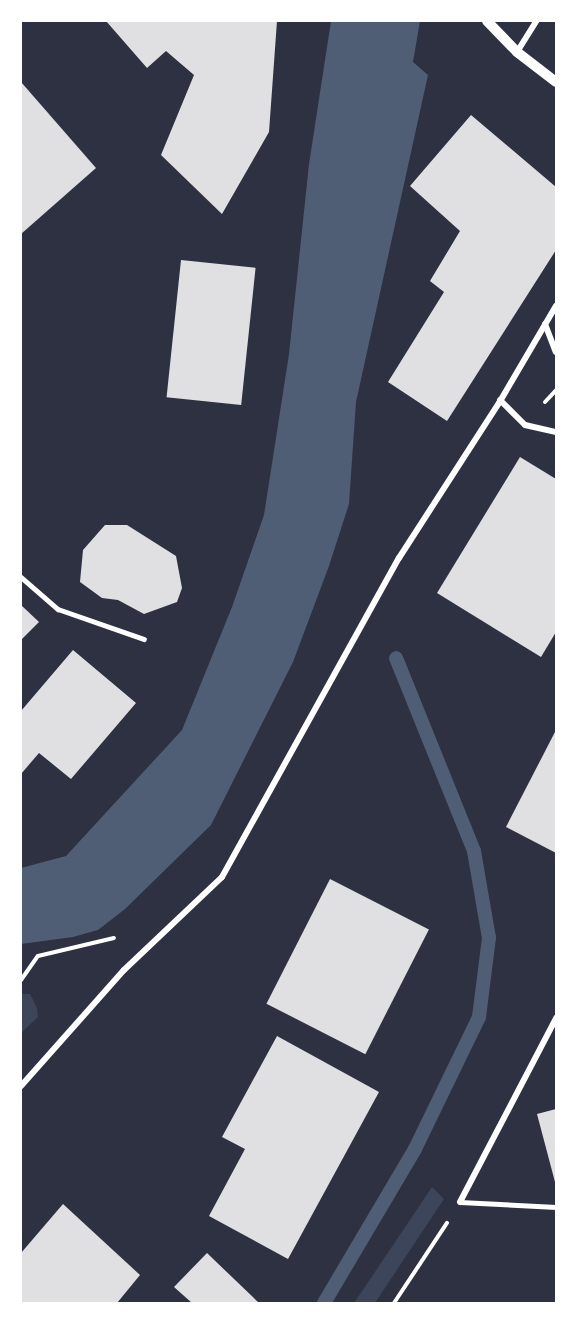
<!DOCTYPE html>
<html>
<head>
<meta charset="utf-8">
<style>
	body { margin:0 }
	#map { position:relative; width:577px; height:1324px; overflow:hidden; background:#2d3142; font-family:Quicksand,sans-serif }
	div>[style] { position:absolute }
	.green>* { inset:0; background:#3c4559 }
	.water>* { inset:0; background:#4f5d75 }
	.stream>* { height:14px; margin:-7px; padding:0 7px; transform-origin:7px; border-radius:7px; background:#4f5d75 }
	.building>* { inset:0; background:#e0e0e3; transform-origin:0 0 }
	.path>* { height:4px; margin:-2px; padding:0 2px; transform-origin:2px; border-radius:2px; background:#fff }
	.service>* { height:4.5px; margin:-2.25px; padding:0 2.25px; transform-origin:2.25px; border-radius:2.25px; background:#fff }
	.minor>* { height:6px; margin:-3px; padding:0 3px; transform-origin:3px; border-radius:3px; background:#fff }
	.tertiary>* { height:10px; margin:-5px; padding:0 5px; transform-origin:5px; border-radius:5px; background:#fff }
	span { translate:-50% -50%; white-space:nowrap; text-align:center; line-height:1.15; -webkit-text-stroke:4.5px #fff; paint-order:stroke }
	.frame { position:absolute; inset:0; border:22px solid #fff; pointer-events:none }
</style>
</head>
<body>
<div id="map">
	<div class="green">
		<i style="clip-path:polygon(21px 994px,30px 994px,37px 1008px,38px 1017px,21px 1033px)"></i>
		<i style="clip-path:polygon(432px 1187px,444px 1199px,375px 1303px,354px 1303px)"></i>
	</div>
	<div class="water">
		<i style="clip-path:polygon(331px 21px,420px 21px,413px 62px,428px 75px,356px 402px,349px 504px,329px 566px,293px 662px,211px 825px,125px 909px,98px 930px,73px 937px,21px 944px,21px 868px,66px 856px,182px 730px,232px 607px,264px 515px,289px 354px,309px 164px)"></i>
	</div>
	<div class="stream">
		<i style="left:324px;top:1303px;width:179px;rotate:-59.4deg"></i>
		<i style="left:415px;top:1149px;width:147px;rotate:-64.1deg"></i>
		<i style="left:479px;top:1017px;width:80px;rotate:-82.8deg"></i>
		<i style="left:489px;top:938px;width:88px;rotate:-99.8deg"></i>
		<i style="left:474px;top:851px;width:208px;rotate:-112deg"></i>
	</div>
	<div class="building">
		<i style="clip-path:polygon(106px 21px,277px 21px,269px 132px,222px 214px,161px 155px,194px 75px,166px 51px,147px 68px)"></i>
		<i style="clip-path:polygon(21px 82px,96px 168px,21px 234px)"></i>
		<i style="clip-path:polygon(471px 115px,556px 187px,556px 250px,447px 421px,388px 382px,444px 292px,430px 281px,460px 231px,410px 186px)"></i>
		<i style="left:181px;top:260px;width:75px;height:138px;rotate:6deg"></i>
		<i style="clip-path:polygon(520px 457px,556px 479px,556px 632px,541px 657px,437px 593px)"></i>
		<i style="clip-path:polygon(105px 525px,127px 525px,176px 556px,182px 588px,177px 602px,144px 614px,118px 600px,102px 598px,80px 582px,83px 550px)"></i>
		<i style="clip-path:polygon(21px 605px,39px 622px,21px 640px)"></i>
		<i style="clip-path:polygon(73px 650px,136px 703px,71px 779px,39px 753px,21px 774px,21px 711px)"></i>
		<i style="clip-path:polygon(556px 730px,556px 853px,506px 827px)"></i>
		<i style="left:330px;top:879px;width:111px;height:140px;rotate:27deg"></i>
		<i style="clip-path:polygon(277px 1036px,379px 1092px,288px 1259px,209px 1216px,245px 1149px,222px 1137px)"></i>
		<i style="clip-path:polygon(556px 1109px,556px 1182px,555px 1182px,537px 1114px)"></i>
		<i style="clip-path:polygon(63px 1204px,140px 1275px,117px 1303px,21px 1303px,21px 1253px)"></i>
		<i style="clip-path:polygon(207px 1253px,259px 1303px,192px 1303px,174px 1287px)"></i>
	</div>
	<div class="path">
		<i style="left:545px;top:402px;width:16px;rotate:-47deg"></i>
		<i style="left:21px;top:980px;width:29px;rotate:-55deg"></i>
		<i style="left:38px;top:956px;width:78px;rotate:-13.3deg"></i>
		<i style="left:394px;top:1303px;width:96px;rotate:-56.5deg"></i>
	</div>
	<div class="service">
		<i style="left:21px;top:577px;width:49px;rotate:40.9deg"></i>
		<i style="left:58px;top:609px;width:91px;rotate:19.2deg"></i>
		<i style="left:460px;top:1202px;width:96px;rotate:3deg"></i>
	</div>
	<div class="minor">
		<i style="left:517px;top:52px;width:36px;rotate:-58deg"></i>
		<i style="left:545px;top:324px;width:30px;rotate:69deg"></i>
		<i style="left:500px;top:400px;width:35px;rotate:45deg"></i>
		<i style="left:525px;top:425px;width:32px;rotate:13deg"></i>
		<i style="left:21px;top:1086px;width:155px;rotate:-48.4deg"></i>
		<i style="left:124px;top:970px;width:135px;rotate:-43.5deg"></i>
		<i style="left:222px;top:877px;width:365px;rotate:-61deg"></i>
		<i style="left:399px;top:558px;width:184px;rotate:-57.2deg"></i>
		<i style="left:499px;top:403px;width:113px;rotate:-59.6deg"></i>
		<i style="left:460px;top:1202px;width:208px;rotate:-62.4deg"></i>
	</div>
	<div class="tertiary">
		<i style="left:487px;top:21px;width:43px;rotate:45.9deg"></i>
		<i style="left:517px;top:52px;width:49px;rotate:37.6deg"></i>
	</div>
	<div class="frame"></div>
</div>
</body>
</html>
